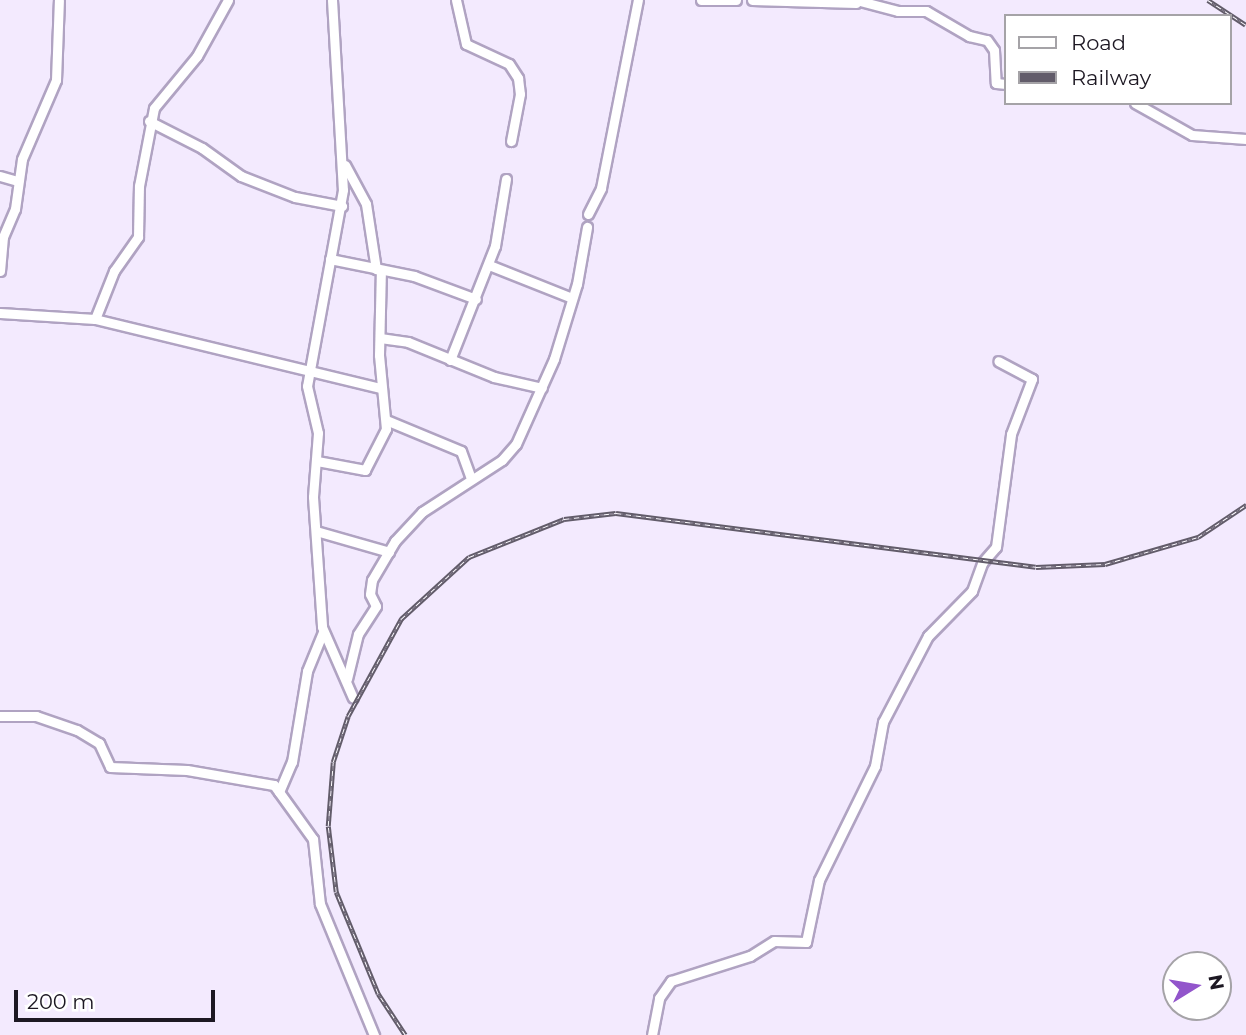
<!DOCTYPE html>
<html>
<head>
<meta charset="utf-8">
<style>
	body { margin:0 }
	#map { position:relative; width:1246px; height:1035px; overflow:hidden; background:#f3eafe; font-family:Montserrat,sans-serif }
	div>[style] { position:absolute }
	.roads { filter:drop-shadow(2px 0 #b0a3c2) drop-shadow(-2px 0 #b0a3c2) drop-shadow(0 2px #b0a3c2) drop-shadow(0 -2px #b0a3c2) }
	.minor>* { height:9px; margin:-4.5px; padding:0 4.5px; transform-origin:4.5px; border-radius:4.5px; background:#fff }
	.rail>* { height:4.5px; margin-top:-2.25px; transform-origin:0; background:repeating-linear-gradient(90deg,#fff 0 5px,#625c6a 0 10px); box-sizing:border-box; border-block:2px solid #625c6a }
	span { translate:-50% -50%; white-space:nowrap; text-align:center; line-height:1.15; -webkit-text-stroke:5px #fff; paint-order:stroke }
	.legend { position:absolute; left:1004px; top:14px; width:228px; height:91px; box-sizing:border-box; background:#fff; border:2px solid #a5a3a7; margin:0; padding:9px 12px; list-style:none; font-size:21px; color:#1d1823 }
	.legend li { display:flex; align-items:center; gap:14px; height:35px }
	.legend b { width:35px; border:2px solid #a5a3a7 }
	.north { position:absolute; left:1162px; top:951px; width:70px; height:70px; box-sizing:border-box; background:#fff; border:2px solid #a5a3a7; border-radius:50%; rotate:79deg; font-size:19px; font-weight:700; line-height:28px; text-align:center; color:#1d1823 }
	.north::after { content:''; display:block; margin:auto; width:24px; height:32px; background:#9255cb; clip-path:polygon(50% 0,100% 100%,50% 72%,0 100%) }
	.scale { position:absolute; left:14px; top:990px; width:201px; height:32px; box-sizing:border-box; border:4px solid #1d1823; border-top:0; padding-left:9px; font-size:21px; line-height:24px; white-space:nowrap; color:#1d1823; -webkit-text-stroke:5px #fff; paint-order:stroke }
</style>
</head>
<body>
<div id="map">
	<div class="roads">
		<div class="minor">
			<i style="left:332px;top:0;width:190px;rotate:86.7deg"></i>
			<i style="left:343px;top:190px;width:199px;rotate:100.4deg"></i>
			<i style="left:307px;top:386px;width:48px;rotate:76.8deg"></i>
			<i style="left:318px;top:433px;width:64px;rotate:94.5deg"></i>
			<i style="left:313px;top:497px;width:130px;rotate:86deg"></i>
			<i style="left:322px;top:627px;width:77px;rotate:66.4deg"></i>
			<i style="left:456px;top:0;width:45px;rotate:77.2deg"></i>
			<i style="left:466px;top:44px;width:47px;rotate:24.9deg"></i>
			<i style="left:509px;top:64px;width:17px;rotate:57deg"></i>
			<i style="left:518px;top:78px;width:16px;rotate:83deg"></i>
			<i style="left:520px;top:94px;width:48px;rotate:100.8deg"></i>
			<i style="left:701px;top:0;width:35px"></i>
			<i style="left:752px;top:0;width:104px;rotate:1.7deg"></i>
			<i style="left:856px;top:0;width:43px;rotate:14.7deg"></i>
			<i style="left:898px;top:11px;width:28px"></i>
			<i style="left:926px;top:11px;width:50px;rotate:30.2deg"></i>
			<i style="left:969px;top:36px;width:18px;rotate:13deg"></i>
			<i style="left:987px;top:40px;width:12px;rotate:55deg"></i>
			<i style="left:994px;top:50px;width:33px;rotate:87deg"></i>
			<i style="left:996px;top:83px;width:10px;rotate:6deg"></i>
			<i style="left:1135px;top:103px;width:65px;rotate:29.3deg"></i>
			<i style="left:1192px;top:135px;width:54px;rotate:4.2deg"></i>
			<i style="left:149px;top:121px;width:59px;rotate:27deg"></i>
			<i style="left:202px;top:148px;width:48px;rotate:35.7deg"></i>
			<i style="left:241px;top:176px;width:58px;rotate:21.3deg"></i>
			<i style="left:295px;top:197px;width:48px;rotate:10.8deg"></i>
			<i style="left:345px;top:165px;width:44px;rotate:61.7deg"></i>
			<i style="left:366px;top:204px;width:66px;rotate:81.3deg"></i>
			<i style="left:0;top:176px;width:19px;rotate:16deg"></i>
			<i style="left:588px;top:214px;width:29px;rotate:-63deg"></i>
			<i style="left:601px;top:188px;width:192px;rotate:-78.9deg"></i>
			<i style="left:330px;top:259px;width:86px;rotate:11.4deg"></i>
			<i style="left:414px;top:276px;width:66px;rotate:20.4deg"></i>
			<i style="left:489px;top:265px;width:89px;rotate:21.7deg"></i>
			<i style="left:0;top:271px;width:34px;rotate:-85deg"></i>
			<i style="left:3px;top:237px;width:30px;rotate:-67deg"></i>
			<i style="left:15px;top:209px;width:50px;rotate:-82deg"></i>
			<i style="left:22px;top:159px;width:86px;rotate:-66.7deg"></i>
			<i style="left:56px;top:80px;width:80px;rotate:-87.9deg"></i>
			<i style="left:0;top:313px;width:95px;rotate:3.6deg"></i>
			<i style="left:95px;top:319px;width:294px;rotate:13.6deg"></i>
			<i style="left:95px;top:319px;width:52px;rotate:-68.4deg"></i>
			<i style="left:114px;top:271px;width:42px;rotate:-54.8deg"></i>
			<i style="left:138px;top:237px;width:51px;rotate:-88.9deg"></i>
			<i style="left:139px;top:186px;width:79px;rotate:-79.1deg"></i>
			<i style="left:154px;top:108px;width:67px;rotate:-50.4deg"></i>
			<i style="left:197px;top:56px;width:64px;rotate:-61deg"></i>
			<i style="left:380px;top:338px;width:28px;rotate:8deg"></i>
			<i style="left:408px;top:342px;width:93px;rotate:22.1deg"></i>
			<i style="left:494px;top:377px;width:49px;rotate:12.9deg"></i>
			<i style="left:450px;top:360px;width:123px;rotate:-68.5deg"></i>
			<i style="left:495px;top:246px;width:68px;rotate:-80.7deg"></i>
			<i style="left:386px;top:420px;width:81px;rotate:22.5deg"></i>
			<i style="left:461px;top:451px;width:30px;rotate:70deg"></i>
			<i style="left:317px;top:461px;width:49px;rotate:10.6deg"></i>
			<i style="left:365px;top:470px;width:46px;rotate:-62.9deg"></i>
			<i style="left:386px;top:429px;width:74px;rotate:-95.4deg"></i>
			<i style="left:379px;top:355px;width:85px;rotate:-88.7deg"></i>
			<i style="left:316px;top:531px;width:76px;rotate:16deg"></i>
			<i style="left:347px;top:679px;width:46px;rotate:-76.3deg"></i>
			<i style="left:358px;top:634px;width:33px;rotate:-57deg"></i>
			<i style="left:376px;top:606px;width:13px;rotate:-117deg"></i>
			<i style="left:370px;top:594px;width:14px;rotate:-82deg"></i>
			<i style="left:372px;top:580px;width:45px;rotate:-59.5deg"></i>
			<i style="left:395px;top:541px;width:40px;rotate:-47deg"></i>
			<i style="left:422px;top:512px;width:95px;rotate:-33deg"></i>
			<i style="left:502px;top:460px;width:21px;rotate:-49deg"></i>
			<i style="left:516px;top:444px;width:93px;rotate:-65.9deg"></i>
			<i style="left:554px;top:359px;width:78px;rotate:-73deg"></i>
			<i style="left:577px;top:284px;width:58px;rotate:-80deg"></i>
			<i style="left:0;top:716px;width:36px"></i>
			<i style="left:36px;top:716px;width:43px;rotate:18.9deg"></i>
			<i style="left:77px;top:730px;width:26px;rotate:31deg"></i>
			<i style="left:99px;top:743px;width:26px;rotate:65deg"></i>
			<i style="left:110px;top:767px;width:77px;rotate:2.2deg"></i>
			<i style="left:187px;top:770px;width:88px;rotate:9.8deg"></i>
			<i style="left:274px;top:785px;width:67px;rotate:54.2deg"></i>
			<i style="left:313px;top:839px;width:65px;rotate:83.9deg"></i>
			<i style="left:320px;top:904px;width:142px;rotate:67.6deg"></i>
			<i style="left:279px;top:792px;width:33px;rotate:-67deg"></i>
			<i style="left:292px;top:762px;width:92px;rotate:-80.6deg"></i>
			<i style="left:307px;top:671px;width:42px;rotate:-67.7deg"></i>
			<i style="left:652px;top:1035px;width:38px;rotate:-79deg"></i>
			<i style="left:659px;top:998px;width:21px;rotate:-55deg"></i>
			<i style="left:671px;top:981px;width:83px;rotate:-17.6deg"></i>
			<i style="left:750px;top:956px;width:28px;rotate:-32deg"></i>
			<i style="left:774px;top:941px;width:32px;rotate:2deg"></i>
			<i style="left:806px;top:942px;width:63px;rotate:-78.2deg"></i>
			<i style="left:819px;top:880px;width:127px;rotate:-63.8deg"></i>
			<i style="left:875px;top:766px;width:45px;rotate:-79.7deg"></i>
			<i style="left:883px;top:722px;width:97px;rotate:-62.4deg"></i>
			<i style="left:928px;top:636px;width:63px;rotate:-45.6deg"></i>
			<i style="left:972px;top:591px;width:30px;rotate:-70deg"></i>
			<i style="left:982px;top:563px;width:21px;rotate:-49deg"></i>
			<i style="left:996px;top:547px;width:114px;rotate:-82.4deg"></i>
			<i style="left:1011px;top:434px;width:59px;rotate:-69.1deg"></i>
			<i style="left:1032px;top:379px;width:38px;rotate:-152deg"></i>
		</div>
	</div>
	<div class="rail">
		<i style="left:1208px;top:0;width:45px;rotate:33.3deg"></i>
		<i style="left:405px;top:1035px;width:49px;rotate:-123.4deg"></i>
		<i style="left:378px;top:994px;width:110px;rotate:-112.4deg"></i>
		<i style="left:336px;top:892px;width:66px;rotate:-96.9deg"></i>
		<i style="left:328px;top:826px;width:64px;rotate:-85.5deg"></i>
		<i style="left:333px;top:762px;width:48px;rotate:-71.9deg"></i>
		<i style="left:348px;top:716px;width:111px;rotate:-61.3deg"></i>
		<i style="left:401px;top:619px;width:92px;rotate:-42.4deg"></i>
		<i style="left:469px;top:557px;width:102px;rotate:-21.8deg"></i>
		<i style="left:564px;top:519px;width:52px;rotate:-6.6deg"></i>
		<i style="left:616px;top:513px;width:423px;rotate:7.3deg"></i>
		<i style="left:1036px;top:567px;width:69px;rotate:-2.5deg"></i>
		<i style="left:1105px;top:564px;width:97px;rotate:-16.2deg"></i>
		<i style="left:1198px;top:537px;width:58px;rotate:-33.7deg"></i>
	</div>
	<ul class="legend">
	<li><b style="height:9px;background:#fff"></b>Road</li>
	<li><b style="height:9px;background:#625c6a"></b>Railway</li>
	</ul>
	<div class="north">N</div>
	<div class="scale">200 m</div>
</div>
</body>
</html>
